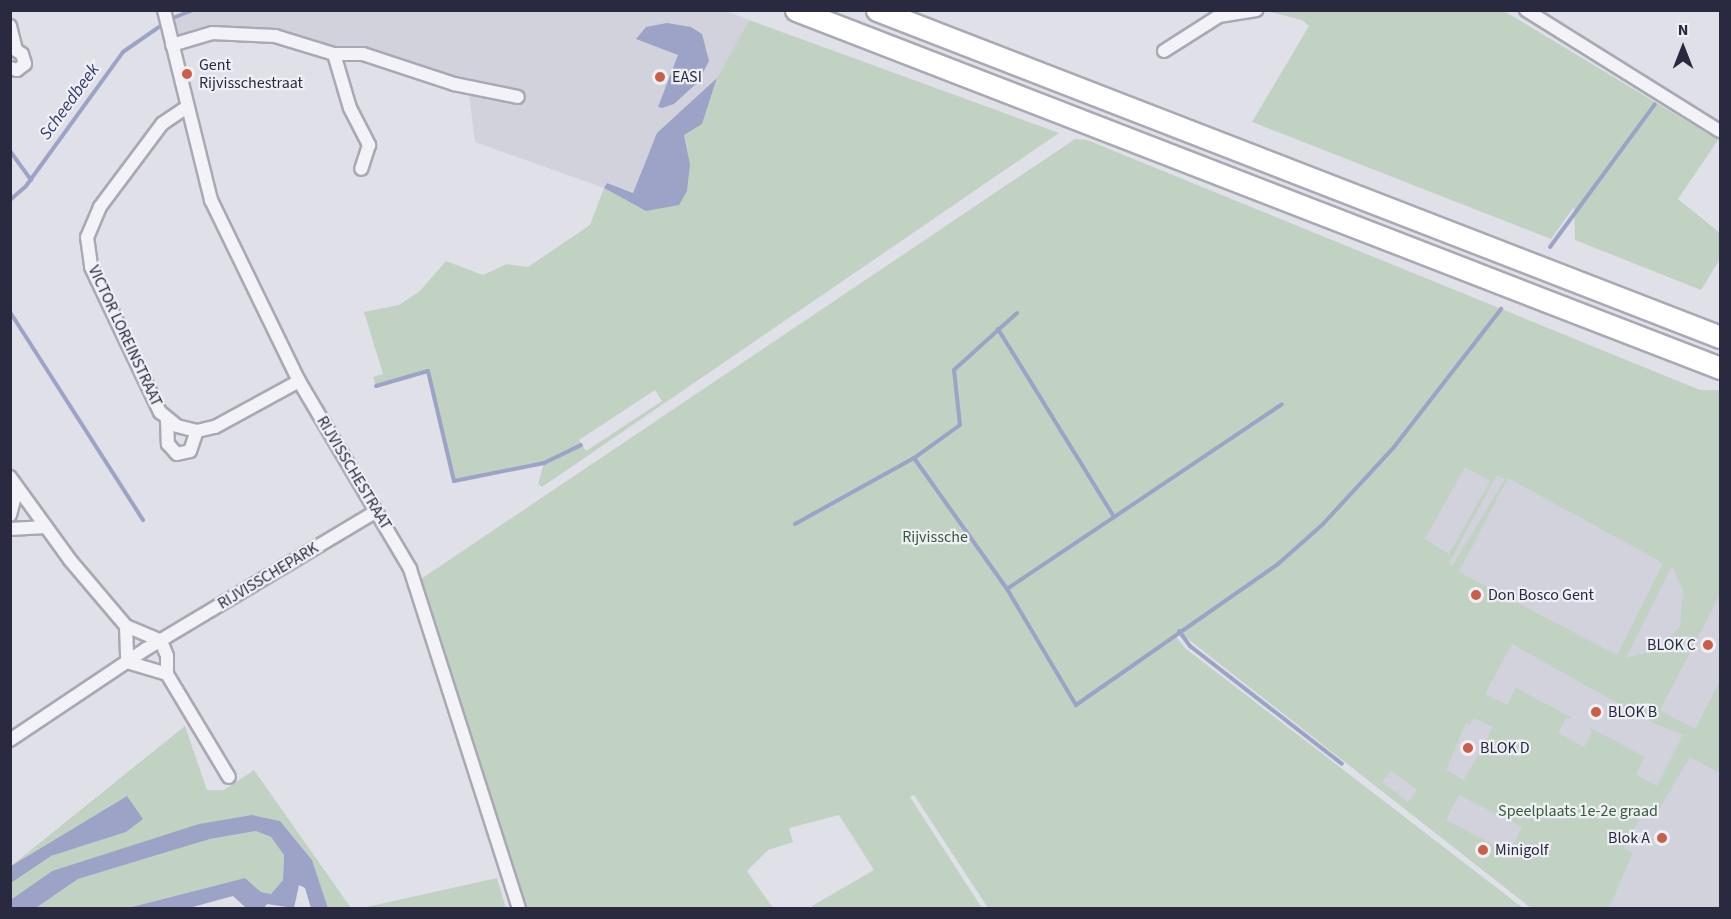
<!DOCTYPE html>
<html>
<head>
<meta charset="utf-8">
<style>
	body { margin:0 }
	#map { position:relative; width:1731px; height:919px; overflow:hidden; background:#e0e0e8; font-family:"Source Sans 3",sans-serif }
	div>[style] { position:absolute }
	.built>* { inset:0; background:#d2d2dd }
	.green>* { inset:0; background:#c1d2c2 }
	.water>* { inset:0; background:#9ca3c7 }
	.stream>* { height:4px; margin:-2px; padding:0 2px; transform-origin:2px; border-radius:2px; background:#9ca3c7 }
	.roads { filter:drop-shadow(2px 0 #a9a9b5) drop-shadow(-2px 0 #a9a9b5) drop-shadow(0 2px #a9a9b5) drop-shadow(0 -2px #a9a9b5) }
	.minor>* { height:12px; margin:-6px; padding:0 6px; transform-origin:6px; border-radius:6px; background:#f2f2f7 }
	.motorway>* { height:21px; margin:-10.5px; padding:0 10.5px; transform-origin:10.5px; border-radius:10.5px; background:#fff }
	.dots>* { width:16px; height:16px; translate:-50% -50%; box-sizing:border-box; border:3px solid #eff0f6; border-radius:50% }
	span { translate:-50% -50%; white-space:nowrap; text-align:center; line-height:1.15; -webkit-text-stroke:4.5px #eff0f6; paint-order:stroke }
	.poi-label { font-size:16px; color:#292a3f }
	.left { translate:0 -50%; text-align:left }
	.right { translate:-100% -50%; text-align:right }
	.street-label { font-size:16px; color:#292a3f }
	.park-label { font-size:16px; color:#375a3b }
	.water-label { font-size:18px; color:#343c72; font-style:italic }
	.frame { position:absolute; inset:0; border:12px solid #292a3f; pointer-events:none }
	.north { position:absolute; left:1653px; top:18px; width:60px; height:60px; -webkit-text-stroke:4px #eff0f6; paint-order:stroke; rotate:0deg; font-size:16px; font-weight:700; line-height:24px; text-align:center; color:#292a3f }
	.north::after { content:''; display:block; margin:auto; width:21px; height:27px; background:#292a3f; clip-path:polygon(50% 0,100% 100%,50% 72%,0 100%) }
</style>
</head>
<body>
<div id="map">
	<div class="built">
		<i style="clip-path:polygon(193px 10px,724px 10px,749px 20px,717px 78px,657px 134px,633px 193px,607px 183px,604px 188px,475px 142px,469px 95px,362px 61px,333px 61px,274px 43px,233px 39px,181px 47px,173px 18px)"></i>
		<i style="clip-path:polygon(1505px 331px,1720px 447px,1720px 908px,1531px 908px,1179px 631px)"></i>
	</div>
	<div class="green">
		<i style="clip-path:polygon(1266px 11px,1504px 11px,1718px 140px,1678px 199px,1720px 233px,1720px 259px,1701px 290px,1575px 240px,1574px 207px,1551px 239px,1252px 122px,1309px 26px,1302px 20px)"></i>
		<i style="clip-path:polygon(evenodd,749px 20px,1059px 133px,542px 487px,538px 484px,544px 463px,454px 481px,428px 372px,376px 386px,373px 377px,383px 374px,364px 312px,399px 305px,420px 291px,446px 261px,483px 275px,507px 264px,528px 267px,590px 225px,604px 188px,646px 211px,690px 164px,684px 134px,702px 124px,717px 78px,749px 20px,655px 390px,662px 401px,586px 451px,579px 440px,655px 390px)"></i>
		<i style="clip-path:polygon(evenodd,1075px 139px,1087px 140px,1700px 390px,1720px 390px,1720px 595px,1660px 710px,1695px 729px,1720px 681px,1720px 773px,1690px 757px,1658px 811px,1647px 805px,1624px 848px,1633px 853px,1609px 908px,1531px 908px,1179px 632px,1175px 635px,1185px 648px,1523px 908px,988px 908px,914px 795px,910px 797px,982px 908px,813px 908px,812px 906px,874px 870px,839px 815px,789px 828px,793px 842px,768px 850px,747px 871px,773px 908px,527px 908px,421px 579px,1075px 139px,1465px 467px,1490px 481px,1449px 554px,1425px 539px,1465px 467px,1075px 139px,1497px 475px,1505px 479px,1452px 566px,1449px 563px,1497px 475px,1075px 139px,1508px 478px,1663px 563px,1617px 655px,1459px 572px,1508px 478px,1075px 139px,1672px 566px,1683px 591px,1680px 627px,1657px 650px,1626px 658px,1672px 566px,1075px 139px,1512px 644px,1653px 723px,1683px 735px,1657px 786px,1636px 774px,1645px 757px,1589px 727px,1592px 732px,1584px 747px,1558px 733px,1566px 718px,1572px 718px,1520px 690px,1516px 688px,1507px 705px,1485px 694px,1512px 644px,1075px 139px,1474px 718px,1493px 727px,1464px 780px,1446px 770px,1466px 723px,1470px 725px,1474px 718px,1075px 139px,1391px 771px,1417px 790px,1408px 802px,1382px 782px,1391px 771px,1075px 139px,1459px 795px,1522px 827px,1509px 853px,1446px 820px,1459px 795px)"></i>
		<i style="clip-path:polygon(185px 726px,207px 790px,224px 790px,254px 770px,351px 908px,328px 908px,312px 860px,280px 821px,252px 815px,52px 871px,12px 900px,11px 883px,51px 856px,126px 832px,127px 796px,11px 866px)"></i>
		<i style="clip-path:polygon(256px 831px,271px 837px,284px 855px,283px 880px,271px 894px,261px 892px,245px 878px,128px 908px,36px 908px,78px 879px,210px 839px)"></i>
		<i style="clip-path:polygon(497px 878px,506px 908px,362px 908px)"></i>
	</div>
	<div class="water">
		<i style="clip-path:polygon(667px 23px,691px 27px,702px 34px,709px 61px,698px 82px,674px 104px,662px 108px,658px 107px,678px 55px,636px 39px,646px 27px)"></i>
		<i style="clip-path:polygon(717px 78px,702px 124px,684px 135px,690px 164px,687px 191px,679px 205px,646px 211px,604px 188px,607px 183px,633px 193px,657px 133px)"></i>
		<i style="clip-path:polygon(127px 796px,143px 819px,126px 832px,51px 856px,11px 883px,11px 866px)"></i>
		<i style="clip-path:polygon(252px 815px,280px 821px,312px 860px,328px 908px,311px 908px,305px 888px,299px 885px,294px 908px,267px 904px,264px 908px,246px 908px,233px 896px,189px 908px,128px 908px,245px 878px,261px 892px,271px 894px,283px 880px,284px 855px,271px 837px,256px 831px,210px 839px,78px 879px,36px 908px,11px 908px,11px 893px,12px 899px,52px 871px,199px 824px)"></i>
	</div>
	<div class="stream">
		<i style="left:173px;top:18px;width:22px;rotate:-22deg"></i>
		<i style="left:10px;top:151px;width:36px;rotate:54deg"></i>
		<i style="left:10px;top:200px;width:21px;rotate:-41deg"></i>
		<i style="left:26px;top:186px;width:165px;rotate:-54.1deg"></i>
		<i style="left:123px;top:52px;width:44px;rotate:-34.8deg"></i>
		<i style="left:1550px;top:247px;width:177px;rotate:-53.7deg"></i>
		<i style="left:10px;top:312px;width:247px;rotate:57.4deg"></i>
		<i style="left:1017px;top:313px;width:85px;rotate:137.9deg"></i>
		<i style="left:954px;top:370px;width:55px;rotate:83.8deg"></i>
		<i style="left:960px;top:425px;width:57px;rotate:144.3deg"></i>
		<i style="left:914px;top:458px;width:161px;rotate:54.6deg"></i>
		<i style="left:1007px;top:589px;width:135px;rotate:59.3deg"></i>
		<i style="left:1076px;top:705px;width:246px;rotate:-34.9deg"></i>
		<i style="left:1278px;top:564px;width:60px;rotate:-41.6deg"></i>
		<i style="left:1323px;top:524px;width:105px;rotate:-47.3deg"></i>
		<i style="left:1394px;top:447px;width:175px;rotate:-52.2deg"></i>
		<i style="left:998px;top:329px;width:221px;rotate:58.3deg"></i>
		<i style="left:376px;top:386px;width:54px;rotate:-16.1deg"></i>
		<i style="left:428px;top:371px;width:113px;rotate:76.7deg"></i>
		<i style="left:454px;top:481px;width:92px;rotate:-11.3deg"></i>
		<i style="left:544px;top:463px;width:41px;rotate:-25.9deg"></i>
		<i style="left:795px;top:524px;width:136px;rotate:-29deg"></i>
		<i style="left:1007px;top:589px;width:331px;rotate:-33.9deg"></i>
		<i style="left:1179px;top:631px;width:19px;rotate:54deg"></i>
		<i style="left:1190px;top:646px;width:192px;rotate:37.8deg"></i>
	</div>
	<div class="roads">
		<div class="minor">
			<i style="left:164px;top:10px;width:196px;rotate:76.1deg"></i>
			<i style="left:211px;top:200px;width:201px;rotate:64.1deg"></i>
			<i style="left:299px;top:381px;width:218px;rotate:59.4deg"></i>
			<i style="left:410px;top:569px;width:356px;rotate:72.2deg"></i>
			<i style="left:1526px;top:10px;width:229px;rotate:32deg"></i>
			<i style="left:10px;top:26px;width:25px;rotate:76deg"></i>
			<i style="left:16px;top:50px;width:7px;rotate:34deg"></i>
			<i style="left:22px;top:54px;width:10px;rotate:73deg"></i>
			<i style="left:25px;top:64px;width:10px;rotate:143deg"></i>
			<i style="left:17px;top:70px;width:7px;rotate:-164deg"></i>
			<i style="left:172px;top:45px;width:42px;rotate:-16.7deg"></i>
			<i style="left:212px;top:33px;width:63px;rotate:2.7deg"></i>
			<i style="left:275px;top:36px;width:62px;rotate:17deg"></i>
			<i style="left:334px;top:54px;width:29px"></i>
			<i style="left:363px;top:54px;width:96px;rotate:18.2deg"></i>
			<i style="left:454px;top:84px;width:65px;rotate:11.5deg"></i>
			<i style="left:1164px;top:51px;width:65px;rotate:-32.5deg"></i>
			<i style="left:1219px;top:16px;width:38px;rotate:-9deg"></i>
			<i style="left:334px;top:54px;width:56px;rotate:73.5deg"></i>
			<i style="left:350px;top:108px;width:42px;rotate:62.8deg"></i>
			<i style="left:369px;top:145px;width:25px;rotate:108deg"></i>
			<i style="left:187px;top:107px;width:30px;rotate:146deg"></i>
			<i style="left:162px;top:124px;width:104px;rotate:126.8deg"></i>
			<i style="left:100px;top:207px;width:33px;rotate:113deg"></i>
			<i style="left:87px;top:237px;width:30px;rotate:82deg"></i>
			<i style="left:91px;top:267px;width:161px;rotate:64.6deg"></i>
			<i style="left:160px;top:412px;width:22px;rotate:39deg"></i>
			<i style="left:177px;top:426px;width:21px;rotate:14deg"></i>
			<i style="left:197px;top:431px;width:18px;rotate:-13deg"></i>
			<i style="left:215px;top:427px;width:96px;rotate:-28.7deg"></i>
			<i style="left:167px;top:420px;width:24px;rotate:88deg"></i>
			<i style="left:168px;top:444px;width:13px;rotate:48deg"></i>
			<i style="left:177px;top:454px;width:13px;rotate:-13deg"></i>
			<i style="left:190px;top:451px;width:21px;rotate:-71deg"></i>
			<i style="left:10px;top:477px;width:102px;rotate:54.1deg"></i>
			<i style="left:70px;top:560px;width:87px;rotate:49.7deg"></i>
			<i style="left:126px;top:626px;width:38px;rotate:23deg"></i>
			<i style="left:161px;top:641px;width:16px;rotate:68deg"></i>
			<i style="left:167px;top:656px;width:18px;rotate:90deg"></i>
			<i style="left:167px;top:674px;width:120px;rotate:59deg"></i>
			<i style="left:10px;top:515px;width:28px;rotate:-75deg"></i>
			<i style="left:10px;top:529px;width:36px;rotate:-3deg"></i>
			<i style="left:126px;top:626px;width:36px;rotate:88deg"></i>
			<i style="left:127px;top:662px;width:42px;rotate:16.7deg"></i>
			<i style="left:10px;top:740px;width:164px;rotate:-33.8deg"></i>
			<i style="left:146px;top:649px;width:267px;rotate:-30.9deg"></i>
		</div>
		<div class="motorway">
			<i style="left:796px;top:10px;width:991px;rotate:21.18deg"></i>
			<i style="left:877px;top:10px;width:904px;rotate:21.2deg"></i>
		</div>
	</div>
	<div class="dots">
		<i style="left:187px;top:74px;background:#ca5e48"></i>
		<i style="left:660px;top:77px;background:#ca5e48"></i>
		<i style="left:1476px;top:595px;background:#ca5e48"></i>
		<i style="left:1708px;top:645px;background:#ca5e48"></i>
		<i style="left:1596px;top:712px;background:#ca5e48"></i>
		<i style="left:1468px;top:748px;background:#ca5e48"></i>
		<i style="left:1662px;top:838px;background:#ca5e48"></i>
		<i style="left:1483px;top:850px;background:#ca5e48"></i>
	</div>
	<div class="poi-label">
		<span class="left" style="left:199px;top:74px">Gent<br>Rijvisschestraat</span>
		<span class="left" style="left:672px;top:77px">EASI</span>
		<span class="left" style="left:1488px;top:595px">Don Bosco Gent</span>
		<span class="right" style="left:1696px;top:645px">BLOK C</span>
		<span class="left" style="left:1608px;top:712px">BLOK B</span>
		<span class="left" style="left:1480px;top:748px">BLOK D</span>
		<span class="right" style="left:1650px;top:838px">Blok A</span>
		<span class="left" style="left:1495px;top:850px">Minigolf</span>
	</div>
	<div class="street-label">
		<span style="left:125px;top:336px;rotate:65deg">VICTOR LOREINSTRAAT</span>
		<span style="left:354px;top:473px;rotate:59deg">RIJVISSCHESTRAAT</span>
		<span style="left:268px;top:576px;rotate:-31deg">RIJVISSCHEPARK</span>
	</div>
	<div class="park-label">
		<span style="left:935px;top:537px">Rijvissche</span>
		<span style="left:1578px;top:811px">Speelplaats 1e-2e graad</span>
	</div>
	<div class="water-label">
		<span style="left:70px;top:102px;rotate:-54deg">Scheedbeek</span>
	</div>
	<div class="frame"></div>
	<div class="north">N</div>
</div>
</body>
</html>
